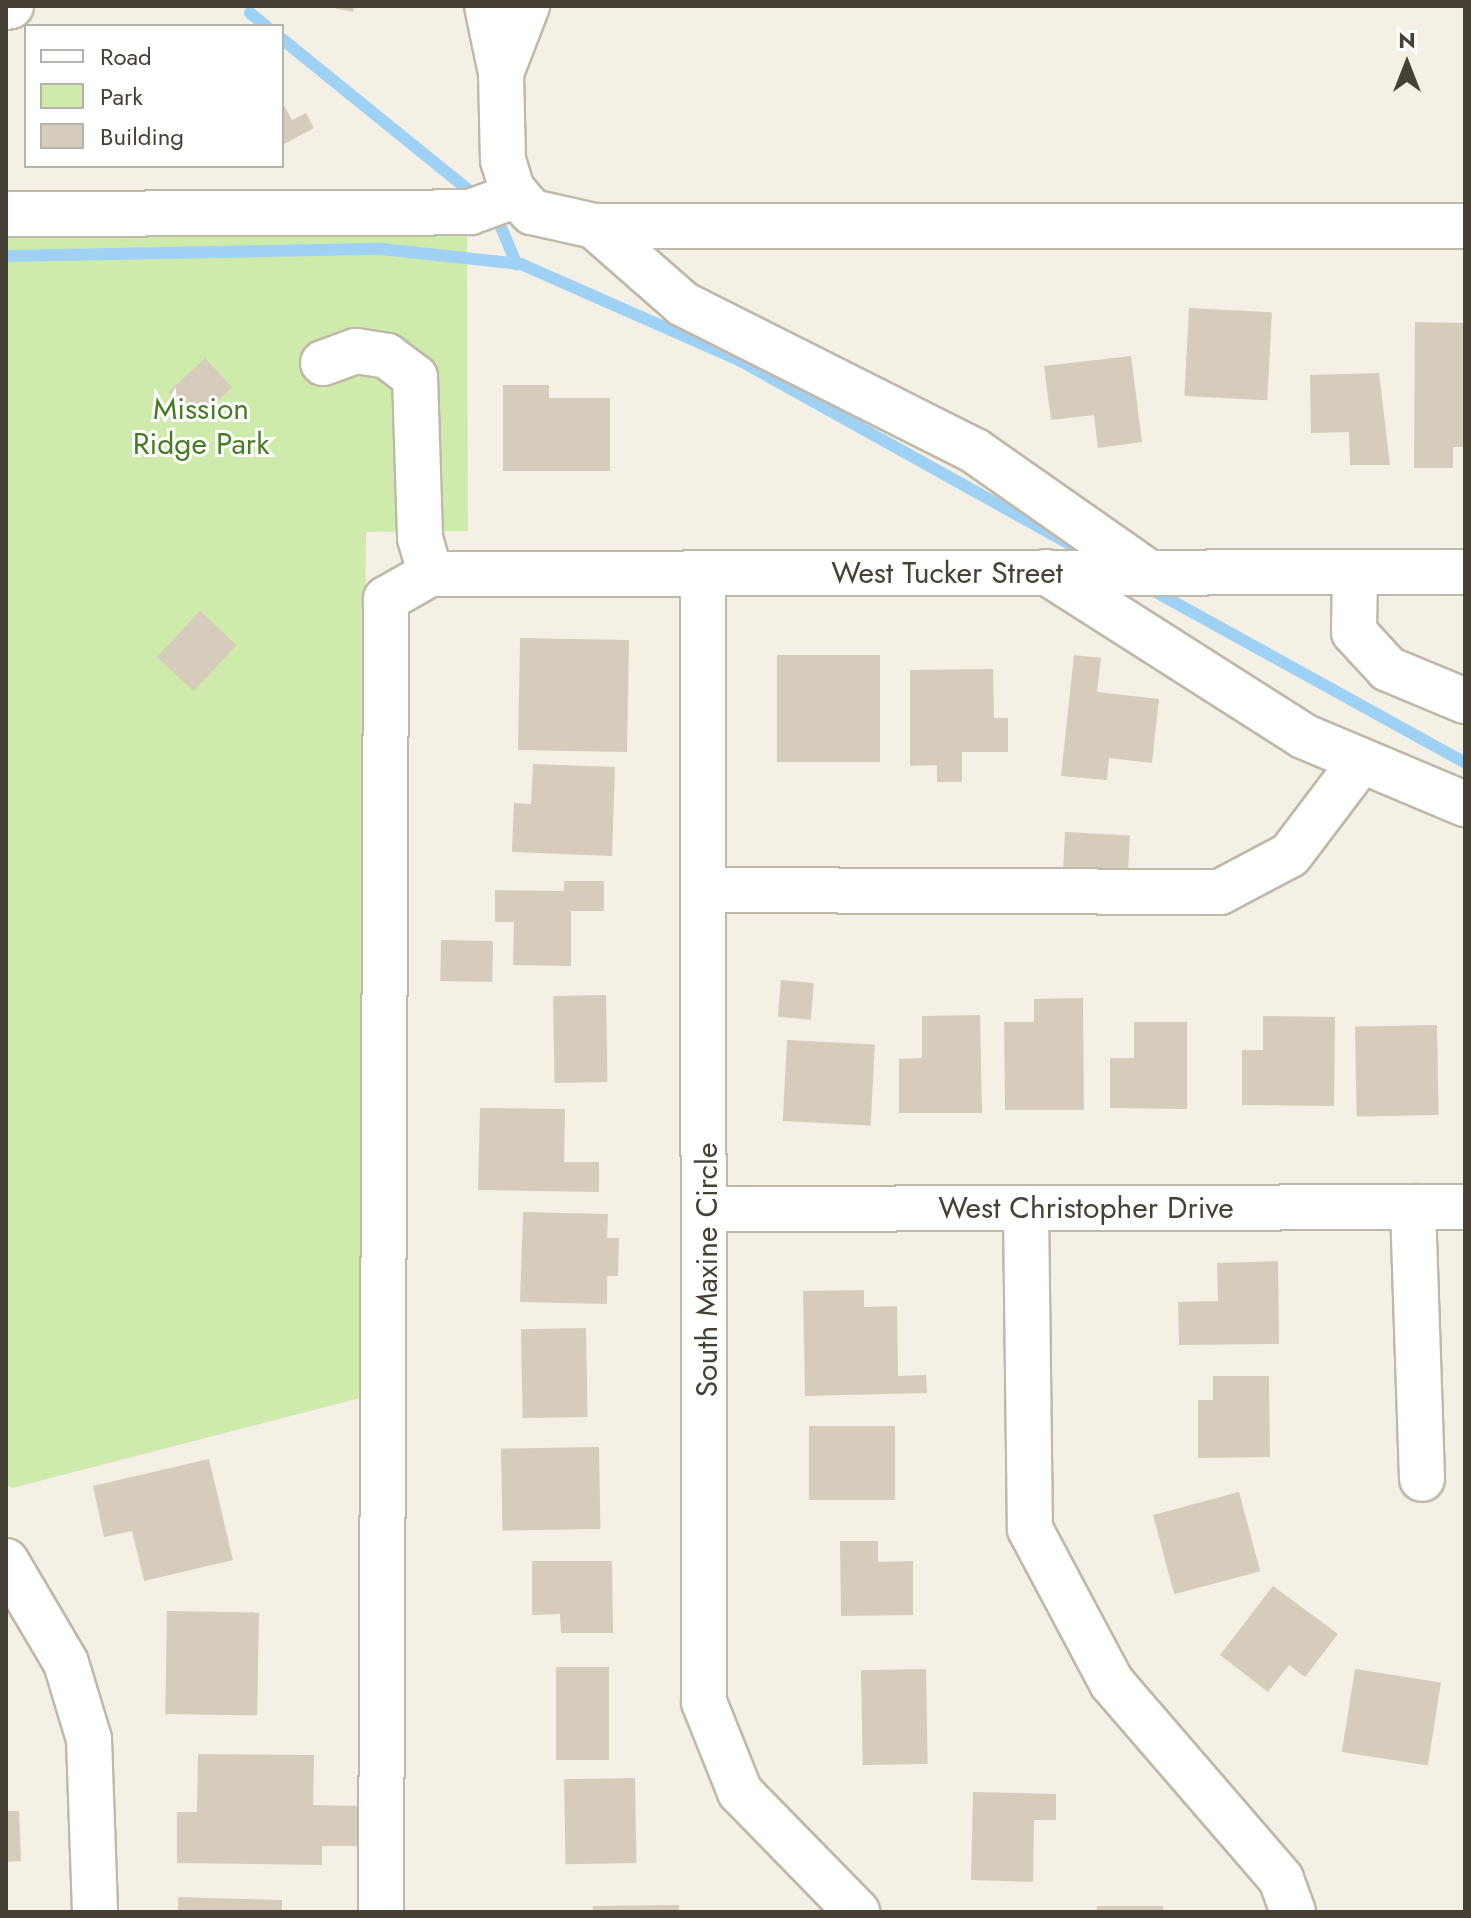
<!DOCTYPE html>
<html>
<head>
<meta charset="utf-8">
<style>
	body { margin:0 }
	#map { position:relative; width:1471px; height:1918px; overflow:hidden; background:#f4f0e6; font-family:Jost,sans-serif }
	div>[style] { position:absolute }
	.green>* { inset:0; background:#cfebac }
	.stream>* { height:12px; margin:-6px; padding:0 6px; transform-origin:6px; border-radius:6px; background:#9fd1f5 }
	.building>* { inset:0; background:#d6ccbb; transform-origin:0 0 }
	.roads { filter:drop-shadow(2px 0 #c0b8a8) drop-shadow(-2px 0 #c0b8a8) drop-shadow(0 2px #c0b8a8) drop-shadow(0 -2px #c0b8a8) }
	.minor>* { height:44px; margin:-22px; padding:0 22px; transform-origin:22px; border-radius:22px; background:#fff }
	span { translate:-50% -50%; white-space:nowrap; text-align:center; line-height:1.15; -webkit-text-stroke:6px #fff; paint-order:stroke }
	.park-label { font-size:30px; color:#467d24 }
	.street-label { font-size:30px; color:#474035 }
	.frame { position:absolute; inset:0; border:8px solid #474035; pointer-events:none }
	.legend { position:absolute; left:24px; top:24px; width:260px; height:144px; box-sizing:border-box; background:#fff; border:2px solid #b5b3ae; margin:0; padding:10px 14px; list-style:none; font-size:24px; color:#474035 }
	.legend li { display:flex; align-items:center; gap:16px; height:40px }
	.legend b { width:40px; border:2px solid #b5b3ae }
	.north { position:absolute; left:1367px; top:24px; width:80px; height:80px; -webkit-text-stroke:6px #fff; paint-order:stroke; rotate:0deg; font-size:22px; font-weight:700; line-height:32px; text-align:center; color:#474035 }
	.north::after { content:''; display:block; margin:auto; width:28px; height:36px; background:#474035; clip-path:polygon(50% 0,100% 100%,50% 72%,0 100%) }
</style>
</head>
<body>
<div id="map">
	<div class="green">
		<i style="clip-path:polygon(467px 229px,468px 531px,366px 532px,360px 1398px,12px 1488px,6px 1484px,6px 230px)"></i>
	</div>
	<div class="stream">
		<i style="left:250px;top:13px;width:21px;rotate:39deg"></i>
		<i style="left:282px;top:39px;width:252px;rotate:39deg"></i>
		<i style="left:495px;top:213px;width:56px;rotate:67.1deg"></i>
		<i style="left:6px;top:256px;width:376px;rotate:-1.1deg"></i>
		<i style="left:382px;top:249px;width:140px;rotate:6.2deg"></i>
		<i style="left:521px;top:264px;width:238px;rotate:23.8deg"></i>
		<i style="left:739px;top:360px;width:398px;rotate:29.1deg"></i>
		<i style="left:1145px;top:586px;width:366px;rotate:28.9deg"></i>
	</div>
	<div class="building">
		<i style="clip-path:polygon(325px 6px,354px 6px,353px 12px)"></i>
		<i style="clip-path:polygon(282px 102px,292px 120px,306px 113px,314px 128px,282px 145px)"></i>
		<i style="left:1189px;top:308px;width:83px;height:88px;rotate:3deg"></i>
		<i style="clip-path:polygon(1415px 322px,1465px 323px,1465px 447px,1453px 447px,1453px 468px,1414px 468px)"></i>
		<i style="clip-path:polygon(1131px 356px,1142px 442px,1098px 448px,1094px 415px,1051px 420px,1044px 366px)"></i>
		<i style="left:205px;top:358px;width:40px;height:50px;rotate:47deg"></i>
		<i style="clip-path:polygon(1379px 373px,1390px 465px,1350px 465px,1349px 432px,1311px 433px,1310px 375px)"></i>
		<i style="clip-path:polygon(503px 385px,549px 385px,549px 398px,610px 398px,610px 471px,503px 471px)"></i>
		<i style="left:200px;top:611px;width:50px;height:63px;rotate:43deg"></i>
		<i style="left:520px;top:638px;width:109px;height:112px;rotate:1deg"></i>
		<i style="left:777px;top:655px;width:103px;height:107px"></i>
		<i style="clip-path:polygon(1074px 655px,1101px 658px,1097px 692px,1159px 699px,1152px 763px,1109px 758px,1107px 780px,1061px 776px)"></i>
		<i style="clip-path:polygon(993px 669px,994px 718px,1008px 718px,1008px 752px,962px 752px,962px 782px,937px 782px,937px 765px,910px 766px,910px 670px)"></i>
		<i style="clip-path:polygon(533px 764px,615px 767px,612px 856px,512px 852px,514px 803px,531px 804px)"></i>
		<i style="left:1065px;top:832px;width:65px;height:45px;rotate:3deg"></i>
		<i style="clip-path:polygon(564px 881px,604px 881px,604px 911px,571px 911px,571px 966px,513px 965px,514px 922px,495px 922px,495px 890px,564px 891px)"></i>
		<i style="left:441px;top:940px;width:52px;height:41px;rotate:1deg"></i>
		<i style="left:781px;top:980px;width:33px;height:37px;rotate:5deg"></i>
		<i style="left:606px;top:995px;width:87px;height:53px;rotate:89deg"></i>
		<i style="clip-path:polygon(1083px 998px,1084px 1110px,1005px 1110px,1004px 1022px,1034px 1022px,1034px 999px)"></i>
		<i style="clip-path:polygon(980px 1015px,982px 1113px,899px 1113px,899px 1059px,922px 1058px,922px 1016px)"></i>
		<i style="clip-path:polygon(1263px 1016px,1335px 1017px,1334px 1106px,1242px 1105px,1242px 1050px,1263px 1050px)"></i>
		<i style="clip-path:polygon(1134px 1022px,1187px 1022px,1187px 1109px,1110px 1108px,1110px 1058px,1134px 1058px)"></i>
		<i style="left:1437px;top:1025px;width:90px;height:82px;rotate:89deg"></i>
		<i style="left:787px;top:1040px;width:88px;height:81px;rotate:3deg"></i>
		<i style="clip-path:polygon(480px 1108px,565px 1109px,564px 1162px,599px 1162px,599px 1192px,478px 1190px)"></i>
		<i style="clip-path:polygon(523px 1212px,608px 1214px,607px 1238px,619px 1238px,618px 1276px,607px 1276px,607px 1304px,520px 1302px)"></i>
		<i style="clip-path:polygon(1278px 1261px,1279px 1344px,1179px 1345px,1178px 1302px,1218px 1301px,1217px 1263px)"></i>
		<i style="clip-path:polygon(864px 1290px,864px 1307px,897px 1306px,898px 1376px,926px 1375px,927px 1393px,805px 1396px,803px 1291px)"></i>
		<i style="left:586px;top:1328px;width:89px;height:65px;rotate:89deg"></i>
		<i style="clip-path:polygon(1213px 1376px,1269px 1376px,1270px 1457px,1198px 1458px,1198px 1400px,1213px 1400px)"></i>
		<i style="left:809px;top:1426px;width:86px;height:74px"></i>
		<i style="left:599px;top:1447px;width:82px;height:98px;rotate:89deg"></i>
		<i style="clip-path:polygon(209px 1459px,233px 1560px,144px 1581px,132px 1531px,104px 1537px,93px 1486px)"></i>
		<i style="left:1239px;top:1492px;width:82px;height:89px;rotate:75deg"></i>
		<i style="clip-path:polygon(840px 1541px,878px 1541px,878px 1562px,913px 1561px,913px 1615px,841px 1616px)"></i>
		<i style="clip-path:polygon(532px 1561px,612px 1561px,613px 1633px,561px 1633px,560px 1614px,532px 1615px)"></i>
		<i style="clip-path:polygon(1273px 1586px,1338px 1634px,1305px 1677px,1289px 1665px,1268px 1692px,1220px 1655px)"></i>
		<i style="left:167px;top:1611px;width:92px;height:103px;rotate:1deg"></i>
		<i style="left:556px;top:1667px;width:53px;height:93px"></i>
		<i style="left:926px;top:1669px;width:95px;height:65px;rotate:89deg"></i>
		<i style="left:1355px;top:1669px;width:87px;height:84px;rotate:9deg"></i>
		<i style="clip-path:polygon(198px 1754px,314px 1755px,313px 1805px,359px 1806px,359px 1846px,322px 1846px,322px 1865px,177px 1863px,177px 1812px,197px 1812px)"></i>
		<i style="left:635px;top:1778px;width:85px;height:71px;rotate:89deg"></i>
		<i style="clip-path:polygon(973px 1792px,1056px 1794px,1056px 1820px,1034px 1820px,1033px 1882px,971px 1880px)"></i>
		<i style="clip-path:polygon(6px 1811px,19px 1811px,21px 1861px,6px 1862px)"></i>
		<i style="clip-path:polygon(178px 1897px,282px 1900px,282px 1912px,178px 1912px)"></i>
		<i style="clip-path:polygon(679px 1905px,679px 1912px,593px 1912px,593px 1906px)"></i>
		<i style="left:1097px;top:1906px;width:66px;height:6px"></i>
	</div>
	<div class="roads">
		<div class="minor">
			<i style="left:487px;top:6px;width:68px;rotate:78.2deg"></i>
			<i style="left:501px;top:73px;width:87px;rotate:88.7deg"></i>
			<i style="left:503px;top:160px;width:31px;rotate:73deg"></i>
			<i style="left:512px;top:190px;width:30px;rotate:48deg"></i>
			<i style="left:532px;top:212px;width:64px;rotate:12.7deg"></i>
			<i style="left:594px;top:226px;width:118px;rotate:41.2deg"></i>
			<i style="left:683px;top:304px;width:327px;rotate:26.7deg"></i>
			<i style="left:975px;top:451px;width:211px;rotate:35deg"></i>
			<i style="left:6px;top:7px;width:5px;rotate:-11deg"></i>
			<i style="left:501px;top:73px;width:72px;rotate:-68.8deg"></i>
			<i style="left:6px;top:214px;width:464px;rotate:-0.2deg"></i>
			<i style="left:470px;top:212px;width:50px;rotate:-19.9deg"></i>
			<i style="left:594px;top:226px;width:871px"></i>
			<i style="left:323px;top:363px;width:35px;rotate:-20deg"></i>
			<i style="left:356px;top:351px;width:31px;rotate:9deg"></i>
			<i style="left:387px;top:356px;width:35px;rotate:37deg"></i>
			<i style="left:415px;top:377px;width:161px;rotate:88.2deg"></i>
			<i style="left:420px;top:538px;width:37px;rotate:74deg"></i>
			<i style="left:1046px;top:572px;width:305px;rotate:32.5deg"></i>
			<i style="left:1303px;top:736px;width:176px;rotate:22.8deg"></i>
			<i style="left:1355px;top:572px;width:60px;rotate:91deg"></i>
			<i style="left:1354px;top:632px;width:50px;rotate:47.4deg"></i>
			<i style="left:1388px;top:669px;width:83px;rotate:22.6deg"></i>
			<i style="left:703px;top:574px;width:1128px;rotate:89.95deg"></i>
			<i style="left:704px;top:1702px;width:97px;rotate:68.2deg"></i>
			<i style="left:740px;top:1792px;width:168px;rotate:45.7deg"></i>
			<i style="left:706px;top:890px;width:514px;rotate:0.22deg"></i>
			<i style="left:1220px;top:892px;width:79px;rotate:-27.9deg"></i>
			<i style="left:1290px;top:855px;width:118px;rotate:-52.9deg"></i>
			<i style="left:1413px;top:1207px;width:272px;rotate:88.1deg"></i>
			<i style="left:1026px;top:1208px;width:321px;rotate:89.3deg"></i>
			<i style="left:1030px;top:1529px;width:174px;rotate:62deg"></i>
			<i style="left:1112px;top:1683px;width:259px;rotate:49.2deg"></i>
			<i style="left:1281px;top:1879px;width:35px;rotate:70deg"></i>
			<i style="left:708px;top:1209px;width:757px;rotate:-0.15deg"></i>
			<i style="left:6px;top:1561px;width:118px;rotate:59.5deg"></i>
			<i style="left:66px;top:1663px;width:79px;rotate:73.2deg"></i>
			<i style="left:89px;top:1739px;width:173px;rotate:88deg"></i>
			<i style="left:381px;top:1912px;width:1313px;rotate:-89.78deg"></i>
			<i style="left:386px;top:599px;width:51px;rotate:-29.6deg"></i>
			<i style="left:430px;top:574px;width:1035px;rotate:-0.11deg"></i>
		</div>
	</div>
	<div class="park-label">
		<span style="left:201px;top:426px">Mission<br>Ridge Park</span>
	</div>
	<div class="street-label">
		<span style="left:947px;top:573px">West Tucker Street</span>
		<span style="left:1086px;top:1208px">West Christopher Drive</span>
		<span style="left:707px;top:1270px;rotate:-90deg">South Maxine Circle</span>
	</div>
	<div class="frame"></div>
	<ul class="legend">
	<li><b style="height:10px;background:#fff"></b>Road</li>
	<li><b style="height:22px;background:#cfebac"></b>Park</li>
	<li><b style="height:22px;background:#d6ccbb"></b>Building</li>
	</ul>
	<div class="north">N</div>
</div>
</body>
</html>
